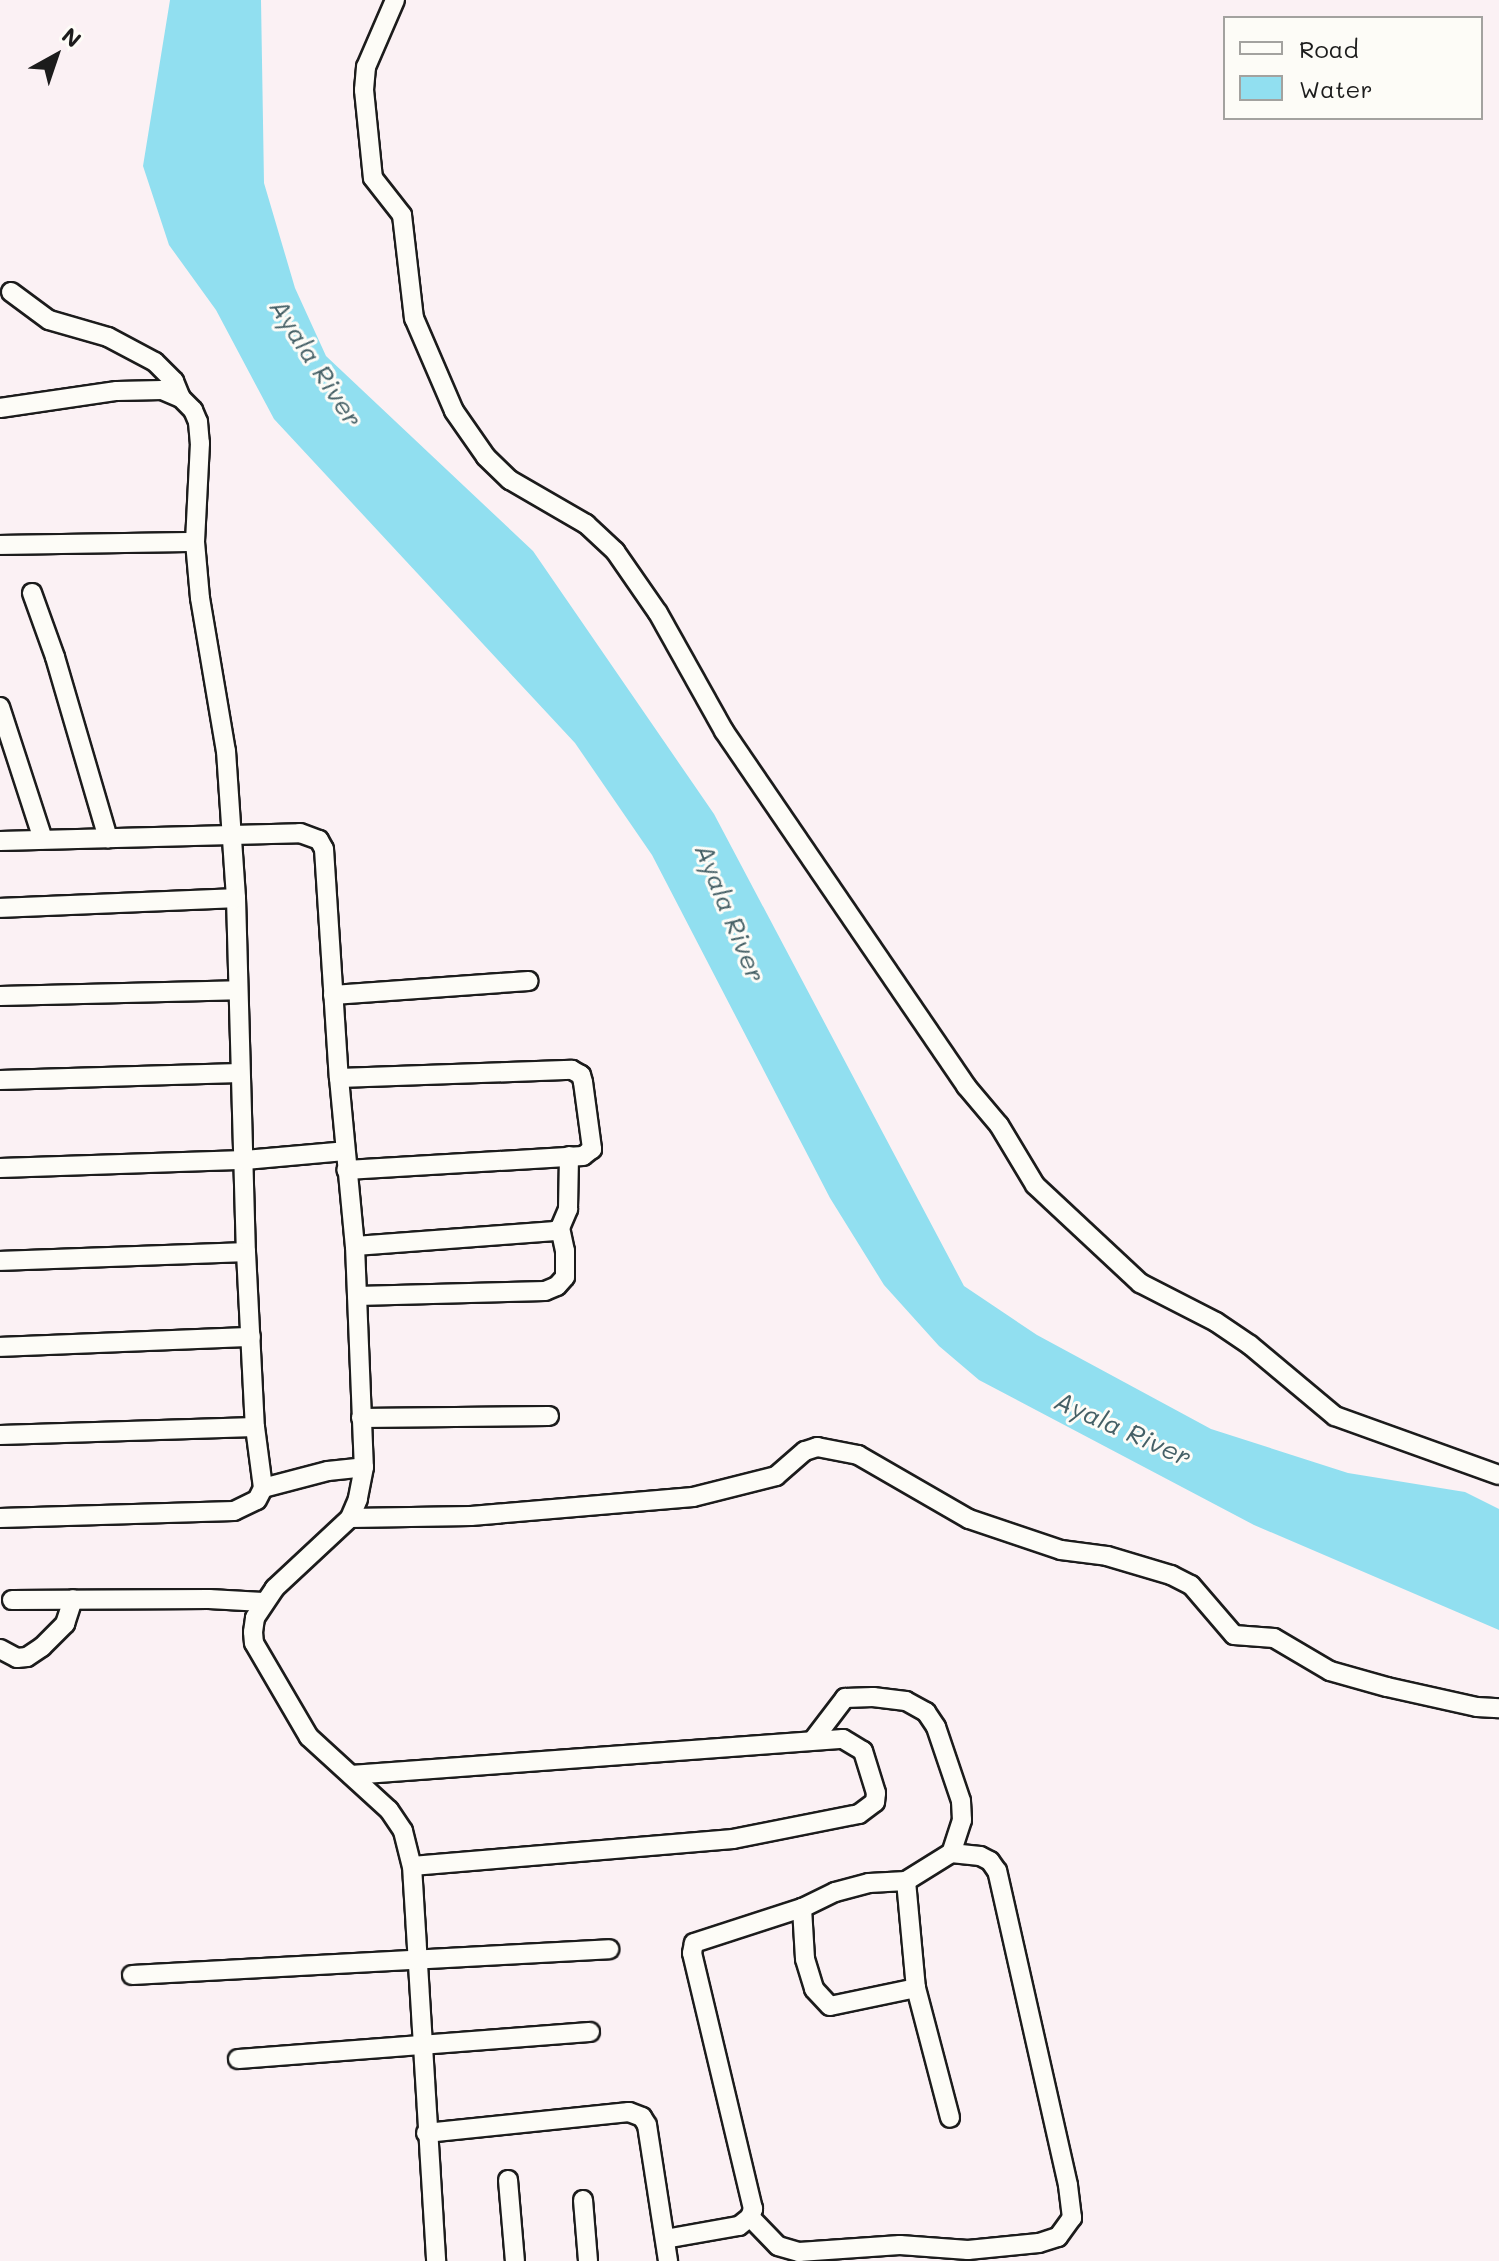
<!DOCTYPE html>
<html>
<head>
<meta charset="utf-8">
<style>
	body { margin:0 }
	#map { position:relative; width:1499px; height:2261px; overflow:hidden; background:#fbf1f4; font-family:Mali,sans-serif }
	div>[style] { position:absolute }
	.water>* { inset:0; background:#91dff0 }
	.roads { filter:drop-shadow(2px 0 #1c1c1c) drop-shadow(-2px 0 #1c1c1c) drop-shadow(0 2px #1c1c1c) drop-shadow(0 -2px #1c1c1c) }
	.street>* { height:18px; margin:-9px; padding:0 9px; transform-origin:9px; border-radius:9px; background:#fdfcf7 }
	span { translate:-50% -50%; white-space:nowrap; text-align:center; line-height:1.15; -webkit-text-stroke:6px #fdfcf7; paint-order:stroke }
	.water-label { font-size:26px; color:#456066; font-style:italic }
	.legend { position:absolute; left:1223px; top:16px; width:260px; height:104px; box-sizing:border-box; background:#fdfcf7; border:2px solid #a3a29f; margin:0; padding:10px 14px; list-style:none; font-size:24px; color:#1c1c1c }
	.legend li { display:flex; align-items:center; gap:16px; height:40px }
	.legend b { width:40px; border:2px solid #a3a29f }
	.north { position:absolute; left:16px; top:16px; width:80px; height:80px; -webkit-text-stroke:6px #fdfcf7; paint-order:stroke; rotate:40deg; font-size:22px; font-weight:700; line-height:32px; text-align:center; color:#1c1c1c }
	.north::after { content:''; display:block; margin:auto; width:28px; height:36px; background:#1c1c1c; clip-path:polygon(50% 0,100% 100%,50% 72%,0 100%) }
</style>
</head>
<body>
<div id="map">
	<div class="water">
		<i style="clip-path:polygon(170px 0,261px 0,264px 183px,295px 288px,326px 356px,533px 551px,714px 814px,964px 1286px,1037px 1335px,1211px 1429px,1348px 1473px,1465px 1492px,1499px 1509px,1499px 1630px,1254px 1525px,979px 1380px,939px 1346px,884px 1285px,830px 1198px,652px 855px,575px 743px,274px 419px,216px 310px,169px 245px,143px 166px)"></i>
	</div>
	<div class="roads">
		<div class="street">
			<i style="left:395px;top:0;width:73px;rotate:113.4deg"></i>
			<i style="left:366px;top:67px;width:23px;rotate:95deg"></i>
			<i style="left:364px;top:90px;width:88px;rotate:84.2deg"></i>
			<i style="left:373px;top:178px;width:47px;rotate:51.9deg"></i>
			<i style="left:402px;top:215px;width:104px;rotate:83.4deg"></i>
			<i style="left:414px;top:318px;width:101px;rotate:66.7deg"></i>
			<i style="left:454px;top:411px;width:56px;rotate:55.2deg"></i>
			<i style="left:486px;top:457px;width:33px;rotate:44deg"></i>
			<i style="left:510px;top:480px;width:88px;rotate:30.1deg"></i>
			<i style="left:586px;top:524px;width:40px;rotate:43deg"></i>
			<i style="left:615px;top:551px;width:75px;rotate:55.3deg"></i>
			<i style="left:658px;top:613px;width:135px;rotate:60.8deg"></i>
			<i style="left:724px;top:731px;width:430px;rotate:55.7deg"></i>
			<i style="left:966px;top:1086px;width:51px;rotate:49.8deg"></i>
			<i style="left:999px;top:1125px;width:70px;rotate:59deg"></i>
			<i style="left:1035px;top:1185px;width:144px;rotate:43deg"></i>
			<i style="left:1140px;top:1283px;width:85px;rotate:27.2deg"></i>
			<i style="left:1216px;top:1322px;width:41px;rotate:34.1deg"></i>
			<i style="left:1250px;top:1345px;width:111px;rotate:39.9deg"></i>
			<i style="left:1335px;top:1416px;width:174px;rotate:19.8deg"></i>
			<i style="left:11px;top:292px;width:47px;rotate:36.4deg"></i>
			<i style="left:49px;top:320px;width:61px;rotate:16.1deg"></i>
			<i style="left:108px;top:337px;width:53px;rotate:28deg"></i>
			<i style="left:155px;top:362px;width:27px;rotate:45deg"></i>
			<i style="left:174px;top:381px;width:18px;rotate:68deg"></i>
			<i style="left:0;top:408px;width:118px;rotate:-8.3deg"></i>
			<i style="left:117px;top:391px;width:45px;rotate:-1.3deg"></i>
			<i style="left:162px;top:390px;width:21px;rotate:23deg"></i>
			<i style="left:181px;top:398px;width:17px;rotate:45deg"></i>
			<i style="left:193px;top:410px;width:13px;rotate:67deg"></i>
			<i style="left:198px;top:422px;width:21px;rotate:85deg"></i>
			<i style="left:200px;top:443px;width:99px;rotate:92.9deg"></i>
			<i style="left:195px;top:542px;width:56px;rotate:84.9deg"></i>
			<i style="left:200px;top:598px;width:155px;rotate:80.4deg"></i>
			<i style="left:226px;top:751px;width:147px;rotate:86.1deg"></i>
			<i style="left:236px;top:898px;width:354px;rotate:88.4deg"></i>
			<i style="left:246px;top:1252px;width:175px;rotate:87.1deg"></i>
			<i style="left:255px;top:1427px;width:62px;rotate:82.5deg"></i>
			<i style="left:263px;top:1488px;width:67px;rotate:-14.7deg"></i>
			<i style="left:328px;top:1471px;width:36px;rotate:-6deg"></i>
			<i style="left:0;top:545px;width:195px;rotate:-0.9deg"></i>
			<i style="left:32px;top:593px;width:68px;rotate:70.2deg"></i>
			<i style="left:55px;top:657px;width:189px;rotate:73.7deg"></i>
			<i style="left:0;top:707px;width:139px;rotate:72deg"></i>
			<i style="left:0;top:841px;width:300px;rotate:-1.5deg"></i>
			<i style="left:300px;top:833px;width:20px;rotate:20deg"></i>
			<i style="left:319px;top:840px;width:10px;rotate:61deg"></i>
			<i style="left:324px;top:849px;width:229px;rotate:86.3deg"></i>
			<i style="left:339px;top:1078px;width:169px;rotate:84.6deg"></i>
			<i style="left:355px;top:1246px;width:221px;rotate:87.7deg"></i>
			<i style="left:364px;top:1467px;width:33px;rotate:101deg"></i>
			<i style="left:358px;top:1499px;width:21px;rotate:113deg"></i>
			<i style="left:350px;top:1518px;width:103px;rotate:137deg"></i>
			<i style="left:275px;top:1588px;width:36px;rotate:124deg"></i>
			<i style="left:255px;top:1618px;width:14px;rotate:98deg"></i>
			<i style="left:253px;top:1632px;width:11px;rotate:85deg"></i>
			<i style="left:254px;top:1643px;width:109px;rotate:59.7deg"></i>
			<i style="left:309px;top:1737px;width:108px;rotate:42.4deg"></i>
			<i style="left:389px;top:1810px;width:25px;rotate:56deg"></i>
			<i style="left:403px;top:1831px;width:36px;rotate:76deg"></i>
			<i style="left:412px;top:1866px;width:396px;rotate:86.5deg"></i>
			<i style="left:0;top:908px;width:236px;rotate:-2.4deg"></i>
			<i style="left:333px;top:995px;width:196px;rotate:-4.1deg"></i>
			<i style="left:0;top:996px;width:238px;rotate:-1.4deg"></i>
			<i style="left:339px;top:1078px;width:233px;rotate:-2deg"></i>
			<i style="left:572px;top:1070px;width:10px;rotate:29deg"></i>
			<i style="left:581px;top:1075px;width:7px;rotate:74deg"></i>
			<i style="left:583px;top:1082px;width:68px;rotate:82.3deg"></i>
			<i style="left:592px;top:1149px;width:11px;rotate:142deg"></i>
			<i style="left:583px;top:1156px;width:237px;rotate:176.6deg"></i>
			<i style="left:0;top:1080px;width:240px;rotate:-1.7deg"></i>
			<i style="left:0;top:1168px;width:245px;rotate:-1.9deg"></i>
			<i style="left:245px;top:1160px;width:100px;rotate:-5.1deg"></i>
			<i style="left:355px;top:1246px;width:201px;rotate:-4.3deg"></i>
			<i style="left:555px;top:1231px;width:6px;rotate:-31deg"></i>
			<i style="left:560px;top:1228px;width:21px;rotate:-67deg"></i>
			<i style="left:568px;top:1209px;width:53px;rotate:-88.9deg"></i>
			<i style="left:0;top:1261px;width:246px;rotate:-2.1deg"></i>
			<i style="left:357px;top:1296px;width:188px;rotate:-1.5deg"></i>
			<i style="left:545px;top:1291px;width:13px;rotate:-23deg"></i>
			<i style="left:557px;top:1286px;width:12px;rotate:-48deg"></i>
			<i style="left:565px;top:1277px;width:26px;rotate:-90deg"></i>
			<i style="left:565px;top:1251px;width:24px;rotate:-102deg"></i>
			<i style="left:0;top:1347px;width:251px;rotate:-2.3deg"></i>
			<i style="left:361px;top:1418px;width:188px;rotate:-0.6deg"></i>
			<i style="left:0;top:1435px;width:255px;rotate:-1.8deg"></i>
			<i style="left:0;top:1518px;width:234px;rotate:-1.7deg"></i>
			<i style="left:234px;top:1511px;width:25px;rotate:-26deg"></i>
			<i style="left:257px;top:1500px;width:13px;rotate:-63deg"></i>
			<i style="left:350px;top:1518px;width:121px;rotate:-0.9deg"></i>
			<i style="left:471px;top:1516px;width:223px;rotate:-4.9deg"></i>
			<i style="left:693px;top:1497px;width:86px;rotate:-14.2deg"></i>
			<i style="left:776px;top:1476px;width:38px;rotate:-41deg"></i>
			<i style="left:805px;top:1451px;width:13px;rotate:-18deg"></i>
			<i style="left:817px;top:1447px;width:42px;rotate:11deg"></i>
			<i style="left:858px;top:1455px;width:128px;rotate:30deg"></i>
			<i style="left:969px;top:1519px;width:97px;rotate:18.6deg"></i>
			<i style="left:1061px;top:1550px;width:46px;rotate:7.4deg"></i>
			<i style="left:1107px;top:1556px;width:67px;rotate:16.5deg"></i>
			<i style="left:1171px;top:1575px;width:22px;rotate:27deg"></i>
			<i style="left:1191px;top:1585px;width:66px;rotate:49.3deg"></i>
			<i style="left:1234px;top:1635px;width:40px;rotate:4.3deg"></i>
			<i style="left:1274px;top:1638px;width:65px;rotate:30.5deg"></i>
			<i style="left:1330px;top:1671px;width:59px;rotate:15.7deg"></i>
			<i style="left:1387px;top:1687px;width:92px;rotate:12.5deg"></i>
			<i style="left:1477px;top:1707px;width:22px;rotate:3deg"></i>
			<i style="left:12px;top:1600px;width:197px;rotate:-0.3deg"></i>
			<i style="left:209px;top:1599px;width:54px;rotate:3.2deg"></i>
			<i style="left:0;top:1649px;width:19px;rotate:28deg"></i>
			<i style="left:17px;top:1658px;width:10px;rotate:-6deg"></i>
			<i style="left:27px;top:1657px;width:18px;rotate:-34deg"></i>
			<i style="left:42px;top:1647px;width:33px;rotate:-45deg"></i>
			<i style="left:65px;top:1624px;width:26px;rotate:-72deg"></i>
			<i style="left:813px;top:1740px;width:53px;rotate:-52.7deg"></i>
			<i style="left:845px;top:1698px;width:28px;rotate:-2deg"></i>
			<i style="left:873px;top:1697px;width:33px;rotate:7deg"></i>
			<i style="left:906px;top:1701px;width:23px;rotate:29deg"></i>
			<i style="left:926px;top:1712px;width:18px;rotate:56deg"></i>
			<i style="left:936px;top:1727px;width:78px;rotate:71.3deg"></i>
			<i style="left:961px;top:1801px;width:19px;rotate:87deg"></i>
			<i style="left:962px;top:1820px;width:35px;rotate:108deg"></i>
			<i style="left:351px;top:1775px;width:493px;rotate:-4.2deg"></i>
			<i style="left:843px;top:1739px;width:23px;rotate:31deg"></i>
			<i style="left:863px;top:1751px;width:44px;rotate:72.8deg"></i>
			<i style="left:876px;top:1793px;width:9px;rotate:96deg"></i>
			<i style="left:875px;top:1802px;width:20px;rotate:143deg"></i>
			<i style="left:859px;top:1814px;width:128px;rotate:168.8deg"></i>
			<i style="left:733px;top:1839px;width:322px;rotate:175.2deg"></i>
			<i style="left:906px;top:1881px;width:37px;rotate:177deg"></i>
			<i style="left:869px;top:1883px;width:35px;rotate:165deg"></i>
			<i style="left:835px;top:1892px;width:37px;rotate:154deg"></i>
			<i style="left:802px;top:1908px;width:51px;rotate:86.6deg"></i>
			<i style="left:805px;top:1959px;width:31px;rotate:73deg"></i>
			<i style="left:814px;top:1989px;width:23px;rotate:47deg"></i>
			<i style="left:830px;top:2006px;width:88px;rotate:-11.8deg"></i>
			<i style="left:132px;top:1975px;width:478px;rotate:-3.1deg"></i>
			<i style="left:238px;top:2059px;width:353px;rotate:-4.4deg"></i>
			<i style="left:426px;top:2133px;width:204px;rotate:-5.9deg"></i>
			<i style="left:629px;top:2112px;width:14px;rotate:21deg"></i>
			<i style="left:642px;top:2117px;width:9px;rotate:58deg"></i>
			<i style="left:647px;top:2125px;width:138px;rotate:81.2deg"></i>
			<i style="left:508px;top:2180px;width:81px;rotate:85.1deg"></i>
			<i style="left:583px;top:2200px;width:61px;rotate:85.3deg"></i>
			<i style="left:750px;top:2217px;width:40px;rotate:46deg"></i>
			<i style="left:778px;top:2246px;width:22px;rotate:16deg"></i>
			<i style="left:799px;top:2252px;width:101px;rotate:-4deg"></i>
			<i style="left:900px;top:2245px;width:68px;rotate:4.2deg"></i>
			<i style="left:968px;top:2250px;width:71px;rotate:-5.6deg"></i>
			<i style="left:1039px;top:2243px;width:20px;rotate:-18deg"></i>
			<i style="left:1058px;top:2237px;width:24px;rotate:-54deg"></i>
			<i style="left:1072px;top:2218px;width:33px;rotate:-97deg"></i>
			<i style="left:1068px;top:2185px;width:322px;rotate:-102.7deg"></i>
			<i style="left:997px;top:1871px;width:12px;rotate:-125deg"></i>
			<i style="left:990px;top:1861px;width:11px;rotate:-153deg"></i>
			<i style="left:980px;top:1856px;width:29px;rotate:-174deg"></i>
			<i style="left:951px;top:1853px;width:53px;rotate:148.1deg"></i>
			<i style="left:906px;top:1881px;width:107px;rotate:84.7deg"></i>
			<i style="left:916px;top:1988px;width:134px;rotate:75.3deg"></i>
			<i style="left:665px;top:2239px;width:75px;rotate:-10deg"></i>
			<i style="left:739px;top:2226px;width:14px;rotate:-39deg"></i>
			<i style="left:750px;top:2217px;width:9px;rotate:-69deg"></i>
			<i style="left:753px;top:2209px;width:263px;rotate:-103.4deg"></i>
			<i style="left:692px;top:1953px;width:10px;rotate:-79deg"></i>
			<i style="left:694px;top:1943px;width:114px;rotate:-18deg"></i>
		</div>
	</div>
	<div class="water-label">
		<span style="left:316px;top:363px;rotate:57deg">Ayala River</span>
		<span style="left:730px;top:913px;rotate:68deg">Ayala River</span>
		<span style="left:1123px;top:1429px;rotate:24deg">Ayala River</span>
	</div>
	<ul class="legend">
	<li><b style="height:10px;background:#fdfcf7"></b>Road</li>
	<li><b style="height:22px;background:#91dff0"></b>Water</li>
	</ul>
	<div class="north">N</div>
</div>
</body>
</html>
